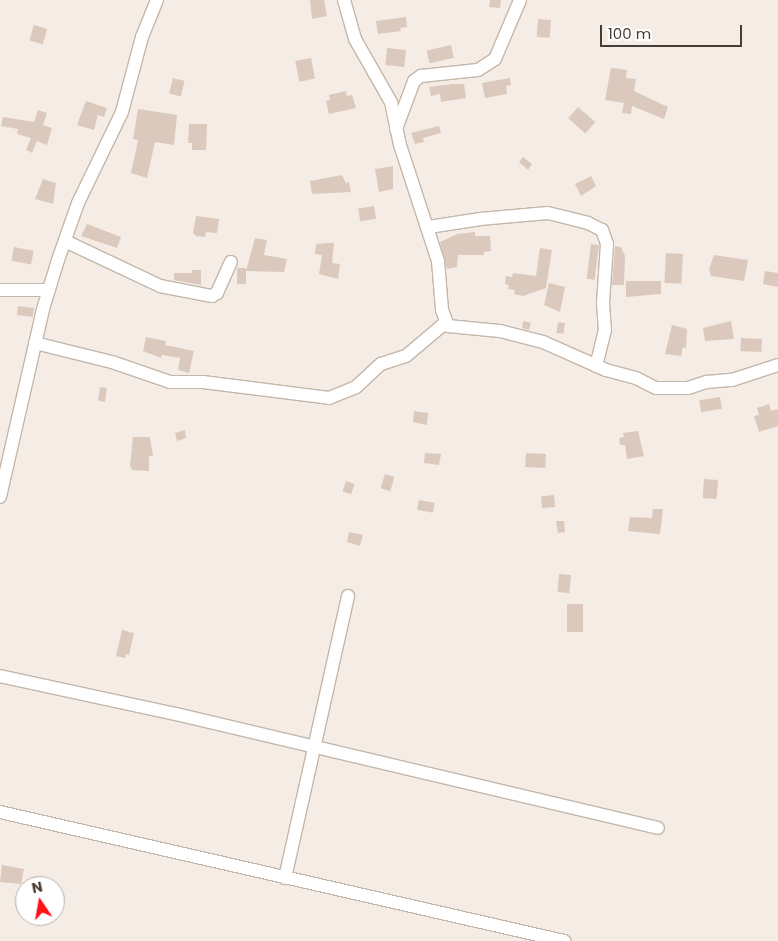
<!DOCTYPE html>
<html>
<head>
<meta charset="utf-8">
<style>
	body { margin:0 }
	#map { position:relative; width:778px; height:941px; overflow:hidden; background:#f5ede5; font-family:Poppins,sans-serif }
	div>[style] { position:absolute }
	.building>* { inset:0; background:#dac9bc; transform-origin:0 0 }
	.roads { filter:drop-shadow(1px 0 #c4b6a9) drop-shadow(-1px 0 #c4b6a9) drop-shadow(0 1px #c4b6a9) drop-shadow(0 -1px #c4b6a9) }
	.minor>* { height:12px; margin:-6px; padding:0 6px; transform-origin:6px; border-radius:6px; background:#fff }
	span { translate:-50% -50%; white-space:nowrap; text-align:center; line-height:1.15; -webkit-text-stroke:4px #fff; paint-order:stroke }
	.north { position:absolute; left:15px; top:876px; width:50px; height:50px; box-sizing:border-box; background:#fff; border:1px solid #b6b1ae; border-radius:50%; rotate:348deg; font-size:14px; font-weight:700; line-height:20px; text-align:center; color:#483d34 }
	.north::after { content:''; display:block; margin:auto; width:18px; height:22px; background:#ff1114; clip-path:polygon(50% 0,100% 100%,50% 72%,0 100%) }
	.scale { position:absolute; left:600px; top:25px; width:142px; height:22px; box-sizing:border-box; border:2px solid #483d34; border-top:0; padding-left:6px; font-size:15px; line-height:18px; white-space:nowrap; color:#483d34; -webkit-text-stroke:4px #fff; paint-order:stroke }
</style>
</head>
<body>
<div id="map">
	<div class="building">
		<i style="clip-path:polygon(310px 0,324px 0,327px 16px,312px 19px)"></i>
		<i style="clip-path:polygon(490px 0,501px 0,500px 8px,489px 7px)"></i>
		<i style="clip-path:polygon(406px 17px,407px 27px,400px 28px,401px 31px,378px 34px,376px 21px)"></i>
		<i style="left:538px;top:19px;width:13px;height:18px;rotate:4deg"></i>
		<i style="left:34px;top:25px;width:14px;height:16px;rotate:17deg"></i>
		<i style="left:451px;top:45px;width:13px;height:25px;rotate:77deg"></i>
		<i style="left:387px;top:48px;width:19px;height:17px;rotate:6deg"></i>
		<i style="left:311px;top:58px;width:21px;height:16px;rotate:79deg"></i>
		<i style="clip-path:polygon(611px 68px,627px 70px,626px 78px,636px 79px,634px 91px,668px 107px,664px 119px,632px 106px,631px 114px,622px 113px,624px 103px,605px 100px)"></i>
		<i style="left:173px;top:78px;width:12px;height:16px;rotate:14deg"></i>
		<i style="clip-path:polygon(510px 78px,511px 85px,506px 86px,507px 94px,485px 98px,482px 83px)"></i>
		<i style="clip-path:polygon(452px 84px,464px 84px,466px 98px,441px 102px,440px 94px,431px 96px,429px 87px)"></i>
		<i style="clip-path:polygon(346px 91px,347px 96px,352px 95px,356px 108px,329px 114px,326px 101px,330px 100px,329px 95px)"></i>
		<i style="clip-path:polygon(86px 101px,107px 108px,104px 117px,98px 115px,94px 130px,77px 125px)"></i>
		<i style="left:578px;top:107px;width:23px;height:15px;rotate:41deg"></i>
		<i style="clip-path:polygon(138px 109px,177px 115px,174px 145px,155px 142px,147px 178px,131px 173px,138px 140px,133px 139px)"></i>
		<i style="clip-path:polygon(38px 110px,47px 113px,43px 125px,52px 128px,47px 145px,37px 141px,32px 153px,26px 150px,31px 138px,17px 134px,18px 129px,1px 126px,3px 117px,34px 122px)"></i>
		<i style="clip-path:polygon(189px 124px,207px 124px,206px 150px,192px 150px,192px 143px,188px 143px)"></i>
		<i style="clip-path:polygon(439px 126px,441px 133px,423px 138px,424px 142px,415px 144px,411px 133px)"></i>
		<i style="clip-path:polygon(523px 157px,532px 164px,528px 170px,519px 162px)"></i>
		<i style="clip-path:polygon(393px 166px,393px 189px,379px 192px,375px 169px)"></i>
		<i style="clip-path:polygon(342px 175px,346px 183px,349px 182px,351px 192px,312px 194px,310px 181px)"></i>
		<i style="clip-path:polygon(591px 176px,596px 186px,581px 196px,575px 184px)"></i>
		<i style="clip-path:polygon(43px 179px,56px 183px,53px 204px,35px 199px)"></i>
		<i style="left:374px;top:206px;width:13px;height:16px;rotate:81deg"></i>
		<i style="clip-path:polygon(196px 216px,219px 219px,217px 233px,206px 232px,205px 237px,196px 236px,193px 233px)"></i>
		<i style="clip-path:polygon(87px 224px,121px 237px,117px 248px,81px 236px)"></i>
		<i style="clip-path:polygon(475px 232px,475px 236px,490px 236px,491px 251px,484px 252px,484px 255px,458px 255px,457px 267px,447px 269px,440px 242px,457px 234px)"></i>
		<i style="clip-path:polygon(255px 238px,267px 240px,264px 255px,287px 259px,284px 272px,246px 271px)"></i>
		<i style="clip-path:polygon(327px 243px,334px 243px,332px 263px,340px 264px,338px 279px,319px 274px,322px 255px,315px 254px,316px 244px)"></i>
		<i style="left:591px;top:244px;width:8px;height:35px;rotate:7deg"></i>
		<i style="clip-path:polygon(615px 246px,621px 247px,625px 256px,624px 285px,612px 285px)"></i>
		<i style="left:14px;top:247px;width:20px;height:14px;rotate:11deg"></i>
		<i style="clip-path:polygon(540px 248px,552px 250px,546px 288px,523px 296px,514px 294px,515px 290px,508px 289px,509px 285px,505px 284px,506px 276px,512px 277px,513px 273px,536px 276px)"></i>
		<i style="left:666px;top:253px;width:17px;height:30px;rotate:3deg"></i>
		<i style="clip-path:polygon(714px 255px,748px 260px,744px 281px,711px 276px,709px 269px)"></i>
		<i style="left:237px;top:268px;width:9px;height:16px"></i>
		<i style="clip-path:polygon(192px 270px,201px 270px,201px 285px,174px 280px,174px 273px,192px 273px)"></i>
		<i style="clip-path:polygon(765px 271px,778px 273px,778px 287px,763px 284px)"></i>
		<i style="clip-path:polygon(626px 281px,661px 281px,661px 294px,626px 297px)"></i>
		<i style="clip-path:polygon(549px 283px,565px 287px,560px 312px,544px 305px)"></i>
		<i style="left:18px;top:306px;width:16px;height:9px;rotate:7deg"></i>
		<i style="clip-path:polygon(523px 321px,531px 323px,529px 330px,522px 328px)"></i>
		<i style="clip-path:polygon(731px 321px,734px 339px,705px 341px,703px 328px)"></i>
		<i style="left:558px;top:322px;width:7px;height:11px;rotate:8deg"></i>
		<i style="clip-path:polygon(672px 325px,687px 329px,686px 348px,683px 347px,681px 356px,665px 354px)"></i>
		<i style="clip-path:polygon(146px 337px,166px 341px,165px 345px,194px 351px,189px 373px,178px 370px,180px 358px,162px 355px,161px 358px,143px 351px)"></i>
		<i style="left:741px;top:338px;width:21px;height:13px;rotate:3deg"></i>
		<i style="left:100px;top:387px;width:7px;height:14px;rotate:8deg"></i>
		<i style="left:720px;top:397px;width:12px;height:21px;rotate:81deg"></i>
		<i style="clip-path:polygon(769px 404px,771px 411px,778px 409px,778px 426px,759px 432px,754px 416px,759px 415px,757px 408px)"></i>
		<i style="clip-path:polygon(414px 411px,428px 413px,427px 425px,413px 422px)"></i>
		<i style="clip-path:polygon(185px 430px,186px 438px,177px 441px,175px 433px)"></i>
		<i style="clip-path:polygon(638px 431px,644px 456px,627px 459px,625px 445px,620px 445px,619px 438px,624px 437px,623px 433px)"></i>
		<i style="clip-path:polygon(133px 437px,150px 437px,153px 456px,149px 456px,149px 471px,132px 470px,130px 466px)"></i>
		<i style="clip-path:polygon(425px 453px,441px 454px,439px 465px,424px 463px)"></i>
		<i style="left:526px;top:453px;width:20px;height:14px;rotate:3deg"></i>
		<i style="left:385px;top:474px;width:10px;height:15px;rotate:17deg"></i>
		<i style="left:704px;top:479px;width:14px;height:19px;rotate:4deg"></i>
		<i style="left:346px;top:481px;width:9px;height:11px;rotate:18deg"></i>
		<i style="left:554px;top:495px;width:12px;height:13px;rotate:85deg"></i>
		<i style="left:419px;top:500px;width:16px;height:10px;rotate:11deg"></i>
		<i style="clip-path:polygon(653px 509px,663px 509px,660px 534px,628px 531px,630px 517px,652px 518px)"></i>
		<i style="clip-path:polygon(556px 521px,564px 521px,565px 532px,558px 533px)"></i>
		<i style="clip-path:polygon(349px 532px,363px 535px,360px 546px,347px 542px)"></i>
		<i style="left:559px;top:574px;width:12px;height:18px;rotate:5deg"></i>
		<i style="left:567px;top:604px;width:16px;height:28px"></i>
		<i style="clip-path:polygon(122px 630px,134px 633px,129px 655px,126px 654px,125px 658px,116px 656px)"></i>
		<i style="clip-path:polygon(2px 865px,24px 869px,21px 884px,0 882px)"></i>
	</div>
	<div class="roads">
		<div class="minor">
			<i style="left:344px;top:0;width:41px;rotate:74.2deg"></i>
			<i style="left:355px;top:39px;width:73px;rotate:60.3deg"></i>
			<i style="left:391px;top:102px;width:44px;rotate:78.2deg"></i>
			<i style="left:400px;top:145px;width:122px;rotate:71.9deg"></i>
			<i style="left:438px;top:261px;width:49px;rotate:85.3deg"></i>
			<i style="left:442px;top:310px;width:17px;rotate:69deg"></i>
			<i style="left:448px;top:326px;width:52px;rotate:5.5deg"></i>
			<i style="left:500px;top:331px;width:44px;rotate:14.3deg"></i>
			<i style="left:543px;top:342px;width:69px;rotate:24deg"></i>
			<i style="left:606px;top:370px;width:31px;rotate:15deg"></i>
			<i style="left:636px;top:378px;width:22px;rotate:27deg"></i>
			<i style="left:656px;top:388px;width:32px"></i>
			<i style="left:688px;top:388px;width:20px;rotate:-18deg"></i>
			<i style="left:707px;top:382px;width:25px;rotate:-5deg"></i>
			<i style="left:732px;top:380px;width:48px;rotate:-18.1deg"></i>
			<i style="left:396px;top:129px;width:51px;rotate:-69.4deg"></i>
			<i style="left:414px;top:81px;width:9px;rotate:-36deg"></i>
			<i style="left:421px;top:76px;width:57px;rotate:-6deg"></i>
			<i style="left:478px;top:70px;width:20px;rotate:-33deg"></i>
			<i style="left:495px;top:59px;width:64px;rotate:-67deg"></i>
			<i style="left:429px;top:227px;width:52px;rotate:-8.9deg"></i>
			<i style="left:480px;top:219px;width:68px;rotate:-5deg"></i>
			<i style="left:548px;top:213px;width:41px;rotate:14deg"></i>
			<i style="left:588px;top:223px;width:16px;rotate:27deg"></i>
			<i style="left:602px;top:230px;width:15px;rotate:70deg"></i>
			<i style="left:607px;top:244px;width:59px;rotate:93.9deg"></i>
			<i style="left:603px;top:303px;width:27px;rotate:86deg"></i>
			<i style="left:605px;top:330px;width:37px;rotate:104deg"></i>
			<i style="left:65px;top:241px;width:105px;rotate:25.3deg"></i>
			<i style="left:160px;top:286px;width:53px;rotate:10.9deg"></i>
			<i style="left:212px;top:296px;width:6px;rotate:-31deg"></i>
			<i style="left:217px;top:293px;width:34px;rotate:-66deg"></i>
			<i style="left:0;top:290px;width:49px"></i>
			<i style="left:35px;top:343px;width:79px;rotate:13.9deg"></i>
			<i style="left:112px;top:362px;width:61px;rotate:19deg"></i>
			<i style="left:170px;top:382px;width:33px"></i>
			<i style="left:203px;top:382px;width:127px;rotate:7.2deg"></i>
			<i style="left:329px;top:398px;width:29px;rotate:-22deg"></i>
			<i style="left:356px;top:387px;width:34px;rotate:-43deg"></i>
			<i style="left:381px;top:364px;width:26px;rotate:-18deg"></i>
			<i style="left:406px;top:356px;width:51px;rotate:-40.2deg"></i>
			<i style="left:0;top:497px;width:193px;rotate:-77.1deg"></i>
			<i style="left:43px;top:309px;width:51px;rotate:-73deg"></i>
			<i style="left:58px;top:260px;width:60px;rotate:-70.7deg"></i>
			<i style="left:78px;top:203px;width:101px;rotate:-64.2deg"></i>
			<i style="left:122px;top:112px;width:78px;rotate:-75.1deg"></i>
			<i style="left:142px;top:37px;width:40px;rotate:-68deg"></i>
			<i style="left:0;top:676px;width:180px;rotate:12.2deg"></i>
			<i style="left:176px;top:714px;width:495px;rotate:13.3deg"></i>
			<i style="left:0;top:812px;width:579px;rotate:12.88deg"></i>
			<i style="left:285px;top:878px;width:289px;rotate:-77.4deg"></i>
		</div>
	</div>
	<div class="north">N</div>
	<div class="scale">100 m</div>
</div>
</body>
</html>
